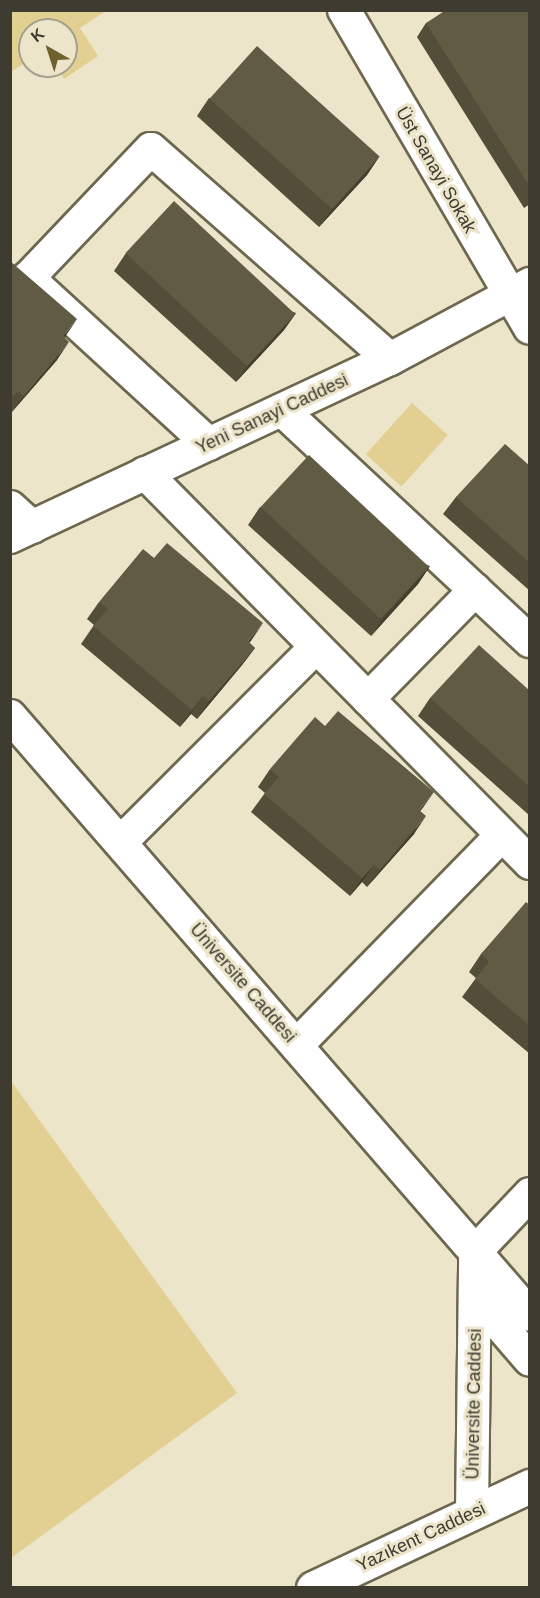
<!DOCTYPE html>
<html>
<head>
<meta charset="utf-8">
<style>
	body { margin:0 }
	#map { position:relative; width:540px; height:1598px; overflow:hidden; background:#ece5ca; font-family:Helvetica,sans-serif }
	div>[style] { position:absolute }
	.green>* { inset:0; background:#e1d091; transform-origin:0 0 }
	.roads { filter:drop-shadow(2px 0 #6d674f) drop-shadow(-2px 0 #6d674f) drop-shadow(0 2px #6d674f) drop-shadow(0 -2px #6d674f) }
	.minor>* { height:32px; margin:-16px; padding:0 16px; transform-origin:16px; border-radius:16px; background:#fff }
	.tertiary>* { height:33px; margin:-16.5px; padding:0 16.5px; transform-origin:16.5px; border-radius:16.5px; background:#fff }
	.wall>* { inset:0; background:#534e3a }
	.shaded-wall>* { inset:0; background:#444030 }
	.building>* { inset:0; background:#615b44; transform-origin:0 0 }
	span { translate:-50% -50%; white-space:nowrap; text-align:center; line-height:1.15; -webkit-text-stroke:6px #ece5ca; paint-order:stroke }
	.street-label { font-size:18px; color:#3e3b30 }
	.frame { position:absolute; inset:0; border:12px solid #3e3b30; pointer-events:none }
	.north { position:absolute; left:18px; top:18px; width:60px; height:60px; box-sizing:border-box; background:#ece5ca; border:2px solid #a6a18c; border-radius:50%; rotate:321deg; font-size:16px; font-weight:700; line-height:24px; text-align:center; color:#3e3b30 }
	.north::after { content:''; display:block; margin:auto; width:21px; height:27px; background:#6e612e; clip-path:polygon(50% 0,100% 100%,50% 72%,0 100%) }
</style>
</head>
<body>
<div id="map">
	<div class="green">
		<i style="clip-path:polygon(11px 10px,106px 11px,80px 28px,98px 56px,64px 79px,56px 66px,66px 66px,66px 30px,30px 30px,30px 59px,11px 72px)"></i>
		<i style="left:412px;top:403px;width:48px;height:69px;rotate:42deg"></i>
		<i style="clip-path:polygon(11px 1081px,237px 1393px,11px 1558px,10px 1558px)"></i>
	</div>
	<div class="roads">
		<div class="minor">
			<i style="left:344px;top:10px;width:368px;rotate:59.7deg"></i>
			<i style="left:282px;top:410px;width:339px;rotate:43deg"></i>
			<i style="left:209px;top:444px;width:246px;rotate:-137.5deg"></i>
			<i style="left:28px;top:278px;width:178px;rotate:-46.4deg"></i>
			<i style="left:151px;top:149px;width:318px;rotate:41.3deg"></i>
			<i style="left:145px;top:473px;width:548px;rotate:45.37deg"></i>
			<i style="left:10px;top:507px;width:30px;rotate:42deg"></i>
			<i style="left:10px;top:537px;width:420px;rotate:-25.1deg"></i>
			<i style="left:390px;top:359px;width:159px;rotate:-28.2deg"></i>
			<i style="left:368px;top:699px;width:153px;rotate:-45.5deg"></i>
			<i style="left:10px;top:716px;width:793px;rotate:49.04deg"></i>
			<i style="left:121px;top:842px;width:276px;rotate:-45deg"></i>
			<i style="left:297px;top:1045px;width:293px;rotate:-45.7deg"></i>
			<i style="left:475px;top:1296px;width:84px;rotate:49.3deg"></i>
			<i style="left:472px;top:1513px;width:261px;rotate:-89.3deg"></i>
			<i style="left:475px;top:1252px;width:80px;rotate:-46.5deg"></i>
		</div>
		<div class="tertiary">
			<i style="left:313px;top:1588px;width:240px;rotate:-25.2deg"></i>
		</div>
	</div>
	<div class="wall">
		<i style="clip-path:polygon(530px 10px,530px 204px,524px 208px,417px 37px,426px 23px)"></i>
		<i style="clip-path:polygon(209px 98px,379px 157px,367px 175px,319px 227px,197px 116px)"></i>
		<i style="clip-path:polygon(126px 253px,296px 313px,284px 330px,236px 382px,114px 271px)"></i>
		<i style="clip-path:polygon(10px 261px,64px 338px,57px 360px,11px 413px,10px 413px)"></i>
		<i style="clip-path:polygon(530px 466px,530px 591px,443px 514px,456px 497px)"></i>
		<i style="clip-path:polygon(260px 507px,430px 566px,418px 584px,371px 636px,248px 525px)"></i>
		<i style="clip-path:polygon(99px 602px,249px 643px,255px 648px,242px 665px,197px 719px,191px 714px,180px 727px,81px 644px,94px 625px,87px 619px)"></i>
		<i style="clip-path:polygon(530px 691px,530px 816px,418px 716px,430px 698px)"></i>
		<i style="clip-path:polygon(270px 769px,420px 812px,414px 834px,367px 887px,362px 882px,350px 896px,251px 812px,265px 793px,258px 787px)"></i>
		<i style="clip-path:polygon(530px 905px,530px 1054px,462px 997px,476px 978px,469px 972px,481px 954px)"></i>
	</div>
	<div class="shaded-wall">
		<i style="clip-path:polygon(379px 157px,367px 175px,319px 227px,332px 209px)"></i>
		<i style="clip-path:polygon(296px 313px,284px 330px,236px 382px,248px 365px)"></i>
		<i style="clip-path:polygon(77px 319px,65px 337px,50px 354px,63px 336px)"></i>
		<i style="clip-path:polygon(69px 342px,57px 360px,11px 413px,24px 396px)"></i>
		<i style="clip-path:polygon(430px 566px,418px 584px,371px 636px,383px 618px)"></i>
		<i style="clip-path:polygon(263px 623px,251px 641px,235px 659px,248px 641px)"></i>
		<i style="clip-path:polygon(255px 648px,242px 665px,197px 719px,209px 701px)"></i>
		<i style="clip-path:polygon(203px 696px,191px 714px,180px 727px,192px 710px)"></i>
		<i style="clip-path:polygon(434px 792px,422px 809px,406px 828px,419px 810px)"></i>
		<i style="clip-path:polygon(426px 816px,414px 834px,367px 887px,380px 870px)"></i>
		<i style="clip-path:polygon(374px 865px,362px 882px,350px 896px,362px 878px)"></i>
	</div>
	<div class="building">
		<i style="clip-path:polygon(446px 10px,530px 10px,530px 187px,426px 23px)"></i>
		<i style="left:257px;top:46px;width:165px;height:71px;rotate:42deg"></i>
		<i style="left:174px;top:201px;width:166px;height:71px;rotate:43deg"></i>
		<i style="clip-path:polygon(10px 261px,77px 319px,63px 336px,69px 342px,24px 396px,18px 391px,10px 399px)"></i>
		<i style="clip-path:polygon(505px 444px,530px 466px,530px 563px,456px 497px)"></i>
		<i style="left:309px;top:455px;width:164px;height:71px;rotate:43deg"></i>
		<i style="clip-path:polygon(167px 543px,263px 623px,248px 641px,255px 648px,209px 701px,203px 696px,192px 710px,93px 626px,108px 609px,99px 602px,143px 549px,154px 558px)"></i>
		<i style="clip-path:polygon(479px 645px,530px 691px,530px 787px,430px 698px)"></i>
		<i style="clip-path:polygon(338px 711px,434px 792px,419px 810px,426px 816px,380px 870px,374px 865px,362px 878px,264px 794px,279px 777px,270px 769px,315px 717px,325px 726px)"></i>
		<i style="clip-path:polygon(526px 902px,530px 905px,530px 1026px,475px 979px,489px 962px,481px 954px)"></i>
	</div>
	<div class="street-label">
		<span style="left:436px;top:170px;rotate:60deg">Üst Sanayi Sokak</span>
		<span style="left:272px;top:414px;rotate:-25deg">Yeni Sanayi Caddesi</span>
		<span style="left:243px;top:983px;rotate:49deg">Üniversite Caddesi</span>
		<span style="left:474px;top:1404px;rotate:-89deg">Üniversite Caddesi</span>
		<span style="left:421px;top:1537px;rotate:-25deg">Yazıkent Caddesi</span>
	</div>
	<div class="frame"></div>
	<div class="north">K</div>
</div>
</body>
</html>
